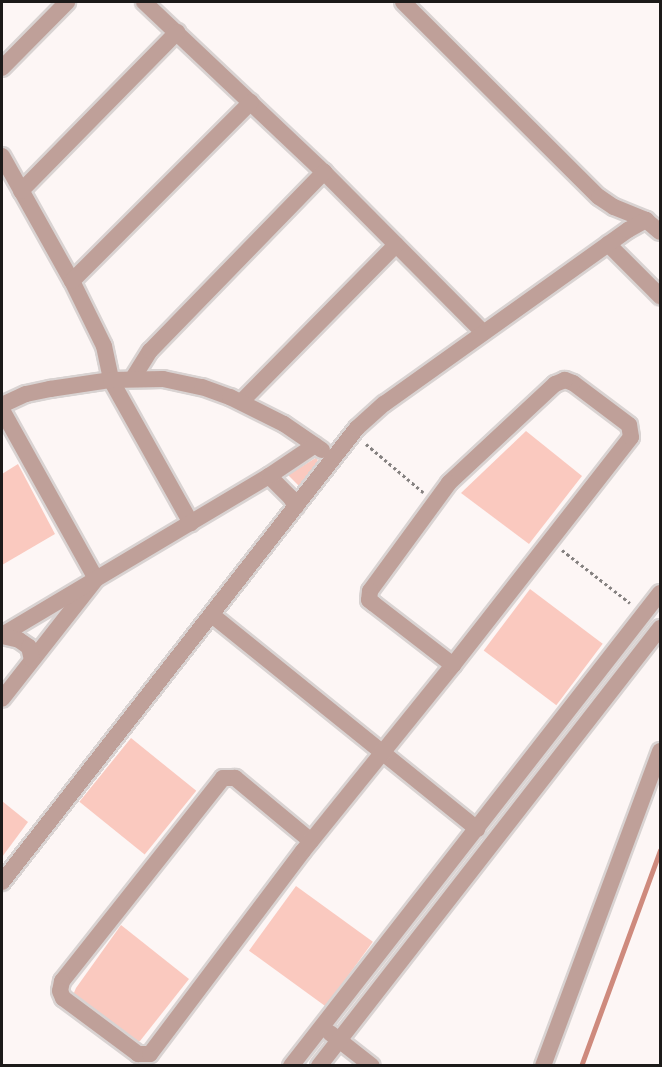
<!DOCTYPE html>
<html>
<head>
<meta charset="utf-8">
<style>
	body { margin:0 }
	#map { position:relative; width:662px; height:1067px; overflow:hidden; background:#fdf6f5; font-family:Overpass,sans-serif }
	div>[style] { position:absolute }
	.green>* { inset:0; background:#fac9bf; transform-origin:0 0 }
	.stream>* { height:5px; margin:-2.5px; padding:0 2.5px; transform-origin:2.5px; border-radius:2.5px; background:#ce8a7d }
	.path>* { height:3px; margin-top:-1.5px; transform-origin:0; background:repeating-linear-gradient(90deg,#858180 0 3px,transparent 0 6px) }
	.roads { filter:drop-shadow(2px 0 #d9d3d2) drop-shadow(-2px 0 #d9d3d2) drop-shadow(0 2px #d9d3d2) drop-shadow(0 -2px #d9d3d2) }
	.minor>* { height:16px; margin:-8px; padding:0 8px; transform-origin:8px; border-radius:8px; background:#bfa099 }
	span { translate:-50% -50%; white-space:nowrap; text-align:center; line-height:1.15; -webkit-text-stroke:4.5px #fff; paint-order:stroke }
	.frame { position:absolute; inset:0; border:3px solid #1c1a19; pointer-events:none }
</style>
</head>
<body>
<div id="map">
	<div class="green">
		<i style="clip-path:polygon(526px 431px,582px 476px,529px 544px,461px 493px)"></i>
		<i style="clip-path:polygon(317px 457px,318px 463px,300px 487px,288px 475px)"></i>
		<i style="clip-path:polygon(18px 464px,55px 534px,2px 565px,2px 474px)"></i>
		<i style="left:530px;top:589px;width:91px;height:77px;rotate:37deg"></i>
		<i style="left:131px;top:738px;width:84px;height:82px;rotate:39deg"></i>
		<i style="clip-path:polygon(2px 801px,28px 822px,2px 857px)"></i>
		<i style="left:296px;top:886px;width:95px;height:80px;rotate:36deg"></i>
		<i style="clip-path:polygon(121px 925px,189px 979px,140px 1041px,133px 1042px,73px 995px,76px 988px)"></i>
	</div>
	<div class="stream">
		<i style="left:581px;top:1066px;width:230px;rotate:-69.9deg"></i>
	</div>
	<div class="path">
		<i style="left:366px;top:444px;width:75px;rotate:40.1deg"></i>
		<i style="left:562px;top:550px;width:86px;rotate:37.9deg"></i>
	</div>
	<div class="roads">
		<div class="minor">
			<i style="left:144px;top:2px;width:248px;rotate:43.4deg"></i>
			<i style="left:324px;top:172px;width:226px;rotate:45.2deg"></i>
			<i style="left:403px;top:2px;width:276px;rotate:44.9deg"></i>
			<i style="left:599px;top:197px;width:18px;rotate:34deg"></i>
			<i style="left:614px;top:207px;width:35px;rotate:22deg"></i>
			<i style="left:646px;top:220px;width:18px;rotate:41deg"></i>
			<i style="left:2px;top:68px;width:93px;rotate:-45.4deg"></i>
			<i style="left:2px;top:156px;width:143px;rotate:60.8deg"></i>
			<i style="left:72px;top:281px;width:72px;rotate:63.8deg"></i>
			<i style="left:104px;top:346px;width:35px;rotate:78deg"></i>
			<i style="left:111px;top:380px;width:164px;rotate:60.8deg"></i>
			<i style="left:21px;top:191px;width:223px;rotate:-45.5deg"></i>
			<i style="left:608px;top:244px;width:74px;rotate:45deg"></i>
			<i style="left:72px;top:281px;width:253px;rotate:-45deg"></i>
			<i style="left:133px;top:378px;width:32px;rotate:-58deg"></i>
			<i style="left:150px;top:351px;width:250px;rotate:-45.8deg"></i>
			<i style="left:241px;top:402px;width:221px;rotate:-45.4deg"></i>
			<i style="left:2px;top:405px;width:26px;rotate:-25deg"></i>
			<i style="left:26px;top:394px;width:25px;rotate:-12deg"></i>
			<i style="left:50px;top:389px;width:62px;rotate:-8.4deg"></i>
			<i style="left:111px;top:380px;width:52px;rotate:-1.1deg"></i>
			<i style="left:163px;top:379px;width:40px;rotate:12deg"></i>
			<i style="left:202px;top:387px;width:30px;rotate:20deg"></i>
			<i style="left:230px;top:397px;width:60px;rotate:26.6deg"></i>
			<i style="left:284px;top:424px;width:46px;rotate:34.4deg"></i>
			<i style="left:2px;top:410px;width:193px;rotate:60.9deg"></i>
			<i style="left:96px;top:579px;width:152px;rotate:128.1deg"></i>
			<i style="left:269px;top:476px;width:31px;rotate:45deg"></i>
			<i style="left:291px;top:498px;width:10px;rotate:61deg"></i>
			<i style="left:212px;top:615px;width:341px;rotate:38.9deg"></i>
			<i style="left:2px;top:635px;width:311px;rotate:-30.8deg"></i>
			<i style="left:269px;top:476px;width:55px;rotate:-34deg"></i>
			<i style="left:2px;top:636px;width:17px;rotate:13deg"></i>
			<i style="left:19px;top:640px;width:12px;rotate:35deg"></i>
			<i style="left:29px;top:647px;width:13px;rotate:77deg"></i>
			<i style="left:311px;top:841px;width:99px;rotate:-140.3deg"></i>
			<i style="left:235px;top:778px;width:12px;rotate:180deg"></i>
			<i style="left:223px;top:778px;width:259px;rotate:128.4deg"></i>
			<i style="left:62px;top:981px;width:10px;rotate:101deg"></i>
			<i style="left:60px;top:991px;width:8px;rotate:67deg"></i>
			<i style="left:63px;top:998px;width:94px;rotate:36.7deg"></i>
			<i style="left:138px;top:1054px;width:12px"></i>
			<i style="left:150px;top:1054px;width:254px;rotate:-53deg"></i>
			<i style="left:303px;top:851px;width:239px;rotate:-51.1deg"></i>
			<i style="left:453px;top:665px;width:289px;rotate:-52deg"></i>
			<i style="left:631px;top:437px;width:12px;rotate:-99deg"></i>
			<i style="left:629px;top:425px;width:70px;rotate:-143.1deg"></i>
			<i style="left:573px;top:383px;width:9px;rotate:-159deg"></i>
			<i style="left:565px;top:380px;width:11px;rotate:158deg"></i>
			<i style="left:555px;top:384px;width:145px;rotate:137deg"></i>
			<i style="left:449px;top:483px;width:134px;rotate:126.2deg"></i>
			<i style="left:370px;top:591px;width:9px;rotate:96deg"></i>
			<i style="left:369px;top:600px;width:6px;rotate:39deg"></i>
			<i style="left:374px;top:604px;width:100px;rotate:37.7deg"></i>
			<i style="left:2px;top:882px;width:576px;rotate:-51.98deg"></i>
			<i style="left:357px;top:428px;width:36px;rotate:-42deg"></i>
			<i style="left:384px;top:404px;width:300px;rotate:-35.5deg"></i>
			<i style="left:628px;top:230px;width:21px;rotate:-29deg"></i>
			<i style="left:330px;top:1033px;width:53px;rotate:38.2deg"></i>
			<i style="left:291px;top:1066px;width:600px;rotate:-52.04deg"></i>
			<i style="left:319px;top:1066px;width:555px;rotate:-52.1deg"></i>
			<i style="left:543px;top:1066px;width:336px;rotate:-69.6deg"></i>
		</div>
	</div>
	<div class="frame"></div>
</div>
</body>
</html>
